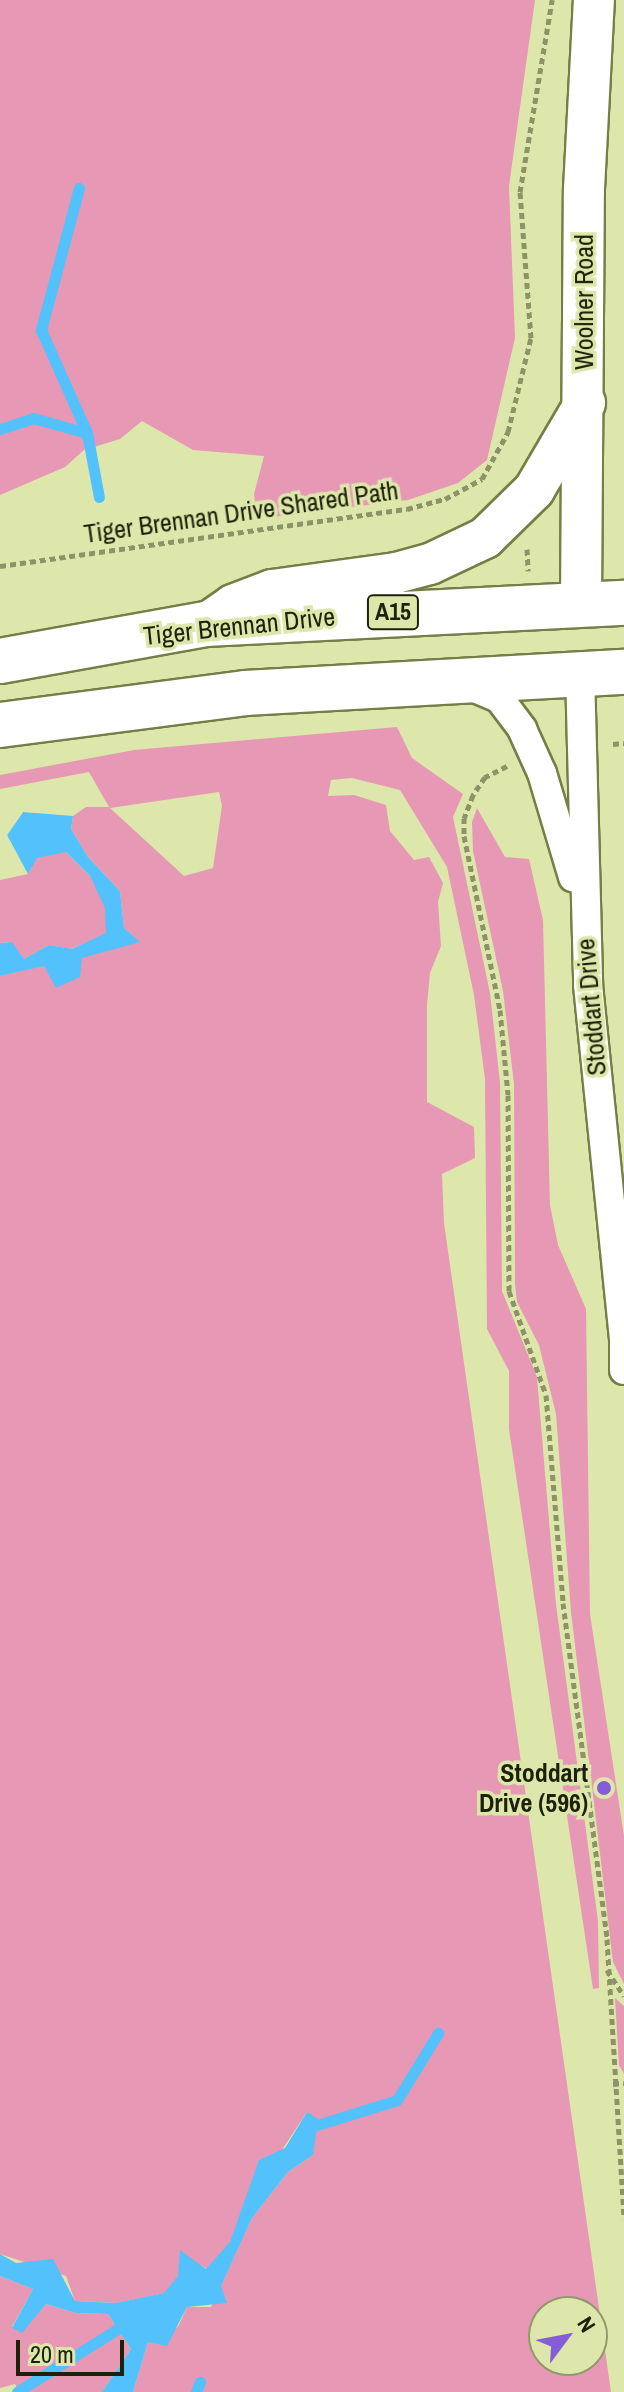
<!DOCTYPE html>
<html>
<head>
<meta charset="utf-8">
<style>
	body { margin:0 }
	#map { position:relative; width:624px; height:2392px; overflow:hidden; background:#dee7ab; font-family:"Archivo Narrow",sans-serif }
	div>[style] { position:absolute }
	.green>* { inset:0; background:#e698b5 }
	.water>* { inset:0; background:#52c1fc }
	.pier>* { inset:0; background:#dee7ab }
	.stream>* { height:11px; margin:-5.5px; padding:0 5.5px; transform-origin:5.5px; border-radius:5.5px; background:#52c1fc }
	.path>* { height:5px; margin-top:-2.5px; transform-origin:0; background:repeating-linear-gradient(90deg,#8d9367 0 6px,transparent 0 10px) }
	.roads { filter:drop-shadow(2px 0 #767d46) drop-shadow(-2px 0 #767d46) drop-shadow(0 2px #767d46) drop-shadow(0 -2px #767d46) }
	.minor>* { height:28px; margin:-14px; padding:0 14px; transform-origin:14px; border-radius:14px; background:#fff }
	.secondary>* { height:40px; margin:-20px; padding:0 20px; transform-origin:20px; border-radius:20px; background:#fff }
	.primary>* { height:44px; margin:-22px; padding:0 22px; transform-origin:22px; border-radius:22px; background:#fff }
	.dots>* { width:22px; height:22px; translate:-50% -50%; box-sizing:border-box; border:4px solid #dee7ab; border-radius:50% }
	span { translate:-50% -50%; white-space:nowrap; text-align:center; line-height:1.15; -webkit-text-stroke:7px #dee7ab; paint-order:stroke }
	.shield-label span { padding:2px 6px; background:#dee7ab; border:2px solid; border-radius:6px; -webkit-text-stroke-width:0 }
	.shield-label { font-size:24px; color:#1e210a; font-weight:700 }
	.street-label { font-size:26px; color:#1e210a }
	.poi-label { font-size:26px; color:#1e210a; font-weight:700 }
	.right { translate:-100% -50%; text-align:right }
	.north { position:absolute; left:528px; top:2296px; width:80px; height:80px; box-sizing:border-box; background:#dee7ab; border:2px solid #91986b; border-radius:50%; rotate:58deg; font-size:22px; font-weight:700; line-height:32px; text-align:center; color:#1e210a }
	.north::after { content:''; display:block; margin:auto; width:28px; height:36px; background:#855dd7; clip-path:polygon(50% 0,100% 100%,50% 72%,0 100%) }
	.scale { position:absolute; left:16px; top:2340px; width:108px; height:36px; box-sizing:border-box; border:4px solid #1e210a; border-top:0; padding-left:10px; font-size:24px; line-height:28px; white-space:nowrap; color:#1e210a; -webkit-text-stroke:6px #dee7ab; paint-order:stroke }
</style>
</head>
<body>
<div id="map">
	<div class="green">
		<i style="clip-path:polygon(0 0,535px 0,509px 186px,515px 338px,487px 460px,458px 483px,408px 500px,257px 519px,254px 494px,264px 456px,193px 450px,142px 421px,120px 439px,84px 450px,65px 467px,0 495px)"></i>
		<i style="clip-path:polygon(evenodd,397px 727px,412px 758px,463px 794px,453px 817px,490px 993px,500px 1082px,502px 1291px,537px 1377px,556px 1604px,598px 1921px,599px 1988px,593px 1989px,509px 1429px,509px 1371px,487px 1329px,485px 1079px,474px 995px,447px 867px,400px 790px,352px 778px,331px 780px,328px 796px,354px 795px,386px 805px,390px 831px,414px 860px,429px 857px,443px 883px,438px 902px,441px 946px,430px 973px,427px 1005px,427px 1102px,474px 1127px,475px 1158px,442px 1174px,444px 1223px,611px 2392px,133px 2392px,148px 2342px,178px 2327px,187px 2307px,211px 2307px,252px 2218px,288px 2172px,313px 2155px,307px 2112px,245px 2206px,230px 2243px,207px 2269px,195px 2262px,165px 2293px,117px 2303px,75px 2301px,66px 2276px,0 2254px,0 976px,139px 942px,124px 928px,120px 891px,88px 857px,71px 829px,73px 816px,86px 807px,109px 807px,89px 772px,0 789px,0 775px,134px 750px,397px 727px,219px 792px,222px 806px,213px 868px,184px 876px,110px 808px,219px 792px,397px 727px,544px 2312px,592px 2312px,592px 2360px,544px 2360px,544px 2312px)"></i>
		<i style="clip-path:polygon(477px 808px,505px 857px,529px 859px,543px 920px,550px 1205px,558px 1245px,586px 1309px,590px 1614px,624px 1836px,624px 1984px,613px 1962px,571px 1612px,556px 1414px,539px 1345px,517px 1302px,515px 1284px,514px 1084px,503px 991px,473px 851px,472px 822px)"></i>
		<i style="clip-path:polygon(65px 851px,90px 876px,107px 908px,108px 934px,71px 949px,49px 945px,24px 959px,11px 942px,0 943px,0 880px,28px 874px,36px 858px)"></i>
		<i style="clip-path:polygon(615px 1998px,624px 2006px,624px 2074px,619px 2065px)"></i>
		<i style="clip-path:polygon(0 2276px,33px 2289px,12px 2327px,22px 2332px,46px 2304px,76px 2313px,108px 2314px,131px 2349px,102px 2392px,20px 2392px,15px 2384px,0 2388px)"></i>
	</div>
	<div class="water">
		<i style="clip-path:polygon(23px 812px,73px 816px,71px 829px,88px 857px,120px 891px,124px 928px,140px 942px,82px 958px,80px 977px,56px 988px,44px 966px,0 976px,0 943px,12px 942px,24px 959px,49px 945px,72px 949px,106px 933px,105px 908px,90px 876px,66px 852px,37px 858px,28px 874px,7px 835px)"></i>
		<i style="clip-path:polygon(307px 2112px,318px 2119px,313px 2155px,288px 2172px,252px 2218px,221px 2286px,227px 2303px,187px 2307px,167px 2346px,148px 2342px,133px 2392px,102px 2392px,131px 2349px,108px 2314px,76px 2313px,46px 2304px,22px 2333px,12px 2328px,33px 2289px,0 2276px,0 2254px,16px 2263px,53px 2259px,75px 2301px,116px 2303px,164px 2293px,178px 2276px,180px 2250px,206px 2269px,230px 2242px,259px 2160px,285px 2148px)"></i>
	</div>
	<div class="pier">
		<i style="clip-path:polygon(21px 809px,73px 812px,76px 814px,23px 812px,7px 835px,14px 855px,3px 834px)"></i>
	</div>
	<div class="stream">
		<i style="left:79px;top:188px;width:147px;rotate:105deg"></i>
		<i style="left:41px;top:330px;width:113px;rotate:65.9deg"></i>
		<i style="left:87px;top:433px;width:65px;rotate:79.4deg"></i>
		<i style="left:0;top:429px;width:35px;rotate:-18deg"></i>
		<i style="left:33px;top:418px;width:56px;rotate:15.5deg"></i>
		<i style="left:304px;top:2129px;width:97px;rotate:-17.3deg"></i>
		<i style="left:397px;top:2100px;width:79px;rotate:-58.5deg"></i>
		<i style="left:17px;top:2392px;width:133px;rotate:-32.1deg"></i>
		<i style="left:196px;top:2392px;width:11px;rotate:-68deg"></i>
	</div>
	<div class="path">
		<i style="left:527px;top:549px;width:22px;rotate:87deg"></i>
		<i style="left:0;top:566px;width:411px;rotate:-8deg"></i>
		<i style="left:407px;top:509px;width:39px;rotate:-15deg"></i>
		<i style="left:445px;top:499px;width:42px;rotate:-28.4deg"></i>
		<i style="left:482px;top:479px;width:54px;rotate:-61deg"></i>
		<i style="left:508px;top:432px;width:97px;rotate:-76.3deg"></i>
		<i style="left:531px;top:338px;width:146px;rotate:-94.3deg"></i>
		<i style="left:520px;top:192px;width:195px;rotate:-80.5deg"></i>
		<i style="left:613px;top:744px;width:11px;rotate:-5deg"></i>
		<i style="left:507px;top:766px;width:25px;rotate:153deg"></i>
		<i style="left:485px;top:777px;width:22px;rotate:124deg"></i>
		<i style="left:473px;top:795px;width:25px;rotate:111deg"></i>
		<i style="left:464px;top:818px;width:18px;rotate:90deg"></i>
		<i style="left:464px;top:836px;width:178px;rotate:78.3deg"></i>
		<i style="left:500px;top:1010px;width:85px;rotate:84.6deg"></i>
		<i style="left:508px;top:1095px;width:196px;rotate:89.7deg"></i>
		<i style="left:509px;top:1291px;width:110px;rotate:70.4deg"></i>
		<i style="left:546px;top:1395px;width:209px;rotate:85.3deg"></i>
		<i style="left:563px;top:1603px;width:339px;rotate:82.5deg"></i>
		<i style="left:607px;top:1939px;width:280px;rotate:86.5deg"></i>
		<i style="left:607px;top:1970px;width:31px;rotate:57deg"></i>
		<i style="left:613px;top:2084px;width:11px;rotate:-5deg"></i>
	</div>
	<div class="roads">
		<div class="minor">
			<i style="left:580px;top:672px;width:313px;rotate:88.5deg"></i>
			<i style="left:588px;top:985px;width:357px;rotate:84.2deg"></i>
			<i style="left:468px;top:685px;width:34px;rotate:23deg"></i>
			<i style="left:499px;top:698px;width:39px;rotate:53deg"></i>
			<i style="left:522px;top:729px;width:48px;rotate:65.6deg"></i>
			<i style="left:542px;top:773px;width:109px;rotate:73.4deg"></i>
			<i style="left:624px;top:1330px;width:40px;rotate:90deg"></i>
		</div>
		<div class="secondary">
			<i style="left:581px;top:604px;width:415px;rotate:-89.6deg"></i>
			<i style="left:584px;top:189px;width:189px;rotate:-87deg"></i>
			<i style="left:206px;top:624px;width:33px;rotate:-35deg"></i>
			<i style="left:233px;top:605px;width:42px;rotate:-21deg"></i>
			<i style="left:272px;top:590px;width:125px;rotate:-7.8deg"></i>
			<i style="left:396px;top:573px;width:35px;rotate:-15deg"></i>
			<i style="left:430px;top:564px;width:61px;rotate:-25.3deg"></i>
			<i style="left:485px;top:538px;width:69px;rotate:-44.4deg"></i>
			<i style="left:534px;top:490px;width:101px;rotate:-59.6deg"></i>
		</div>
		<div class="primary">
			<i style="left:0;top:661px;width:209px;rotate:-10.2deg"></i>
			<i style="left:206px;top:624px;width:419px;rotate:-2.9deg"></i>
			<i style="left:0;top:725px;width:247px;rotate:-7.4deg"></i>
			<i style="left:245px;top:693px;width:380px;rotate:-3.2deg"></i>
		</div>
	</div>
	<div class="dots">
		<i style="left:604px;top:1788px;background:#855dd7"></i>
	</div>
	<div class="shield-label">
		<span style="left:393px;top:612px">A15</span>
	</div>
	<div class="street-label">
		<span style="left:584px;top:302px;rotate:-90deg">Woolner Road</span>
		<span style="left:241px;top:512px;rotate:-8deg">Tiger Brennan Drive Shared Path</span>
		<span style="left:239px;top:626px;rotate:-6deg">Tiger Brennan Drive</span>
		<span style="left:591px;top:1007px;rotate:-95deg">Stoddart Drive</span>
	</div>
	<div class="poi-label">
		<span class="right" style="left:588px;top:1788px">Stoddart<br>Drive (596)</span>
	</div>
	<div class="north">N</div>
	<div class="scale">20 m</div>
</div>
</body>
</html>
